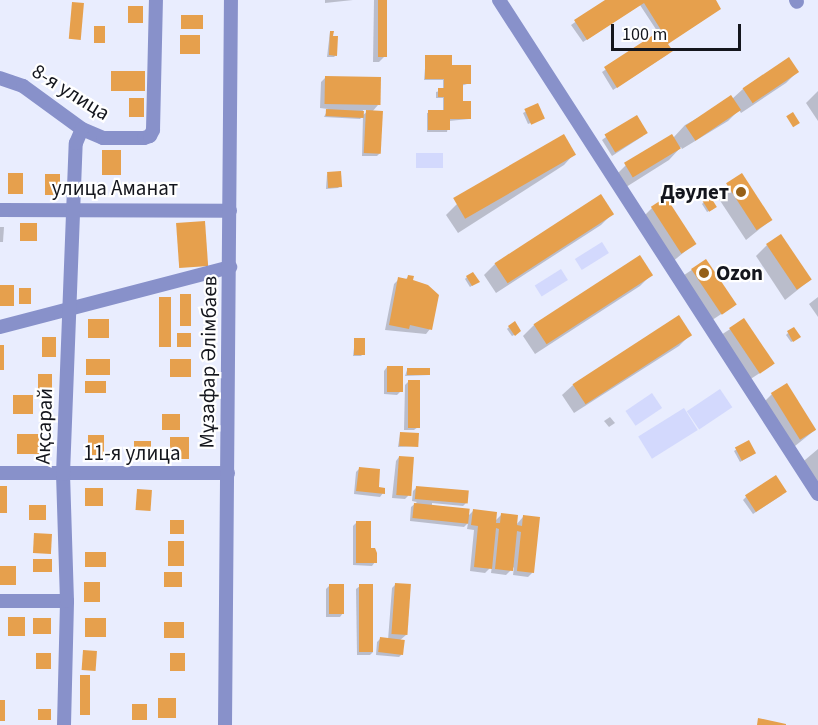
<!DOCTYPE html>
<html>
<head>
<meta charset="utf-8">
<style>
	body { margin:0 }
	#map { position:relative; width:818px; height:725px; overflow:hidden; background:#e9edfe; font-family:"Source Sans 3",sans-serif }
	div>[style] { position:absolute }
	.green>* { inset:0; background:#d3d9fd; transform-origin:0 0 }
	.shadow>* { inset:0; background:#0003; transform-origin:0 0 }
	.building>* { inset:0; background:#e6a04d; transform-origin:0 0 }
	.minor>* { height:14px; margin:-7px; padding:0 7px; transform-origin:7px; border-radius:7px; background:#8891ca }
	.dots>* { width:16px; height:16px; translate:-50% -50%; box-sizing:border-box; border:3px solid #fff; border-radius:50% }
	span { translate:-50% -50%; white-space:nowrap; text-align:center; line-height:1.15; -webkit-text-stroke:4.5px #fff; paint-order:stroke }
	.street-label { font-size:21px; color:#14161d }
	.poi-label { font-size:21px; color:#14161d; font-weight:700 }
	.right { translate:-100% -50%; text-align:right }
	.left { translate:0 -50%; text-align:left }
	.scale { position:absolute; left:611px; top:24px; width:130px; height:27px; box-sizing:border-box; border:3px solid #14161d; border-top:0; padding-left:8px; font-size:18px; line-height:21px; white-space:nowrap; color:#14161d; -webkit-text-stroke:4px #fff; paint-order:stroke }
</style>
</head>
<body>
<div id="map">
	<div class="green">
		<i style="left:416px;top:153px;width:27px;height:15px"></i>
		<i style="left:602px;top:242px;width:13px;height:32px;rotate:58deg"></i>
		<i style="left:561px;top:269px;width:13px;height:31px;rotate:58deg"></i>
		<i style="left:720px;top:389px;width:22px;height:40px;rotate:56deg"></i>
		<i style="left:652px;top:393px;width:18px;height:32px;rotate:56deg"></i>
		<i style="left:684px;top:408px;width:26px;height:54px;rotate:58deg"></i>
	</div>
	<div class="shadow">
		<i style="clip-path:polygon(325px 0,353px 0,325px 3px)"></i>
		<i style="clip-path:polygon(374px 0,385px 0,384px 57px,379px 62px,373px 62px)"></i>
		<i style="clip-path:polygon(607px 0,714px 0,720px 9px,667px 44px,668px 54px,613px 90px,602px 72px,659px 34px,640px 5px,583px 42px,571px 25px)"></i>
		<i style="clip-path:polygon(330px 32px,336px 55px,334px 57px,327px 57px)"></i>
		<i style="clip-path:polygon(426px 56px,450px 66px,470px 83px,461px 86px,461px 103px,469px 119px,449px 121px,447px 132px,427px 132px,427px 113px,443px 111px,443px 98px,436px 98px,436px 92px,443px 90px,443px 80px,424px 80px)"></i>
		<i style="clip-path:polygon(797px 72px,786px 83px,741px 113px,739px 110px,728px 121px,682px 149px,681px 147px,669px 160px,623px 189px,615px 176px,626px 165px,673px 138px,685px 125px,732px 99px,743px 89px)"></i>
		<i style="clip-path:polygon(evenodd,326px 77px,378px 105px,372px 112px,380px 153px,377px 156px,362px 156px,363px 116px,360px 119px,324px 117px,328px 109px,320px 108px,321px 82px,326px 77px,363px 110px,369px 110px,362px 116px,363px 110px)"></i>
		<i style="clip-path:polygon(818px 91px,818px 121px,806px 103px)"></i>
		<i style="clip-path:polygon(538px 105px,543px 118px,528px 124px,523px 113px)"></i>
		<i style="clip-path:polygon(643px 136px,612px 156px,602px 140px,606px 137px)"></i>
		<i style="clip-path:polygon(574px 154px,564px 165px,458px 233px,446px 215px,457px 204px)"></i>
		<i style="clip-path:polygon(327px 174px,340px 186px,338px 188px,326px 189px)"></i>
		<i style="clip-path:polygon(728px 185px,771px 220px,746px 240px,717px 196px)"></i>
		<i style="clip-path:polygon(704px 202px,713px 209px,707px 212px,702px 204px)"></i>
		<i style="clip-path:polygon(652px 208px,695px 243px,671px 263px,641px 219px)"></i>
		<i style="clip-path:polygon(612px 214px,601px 225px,496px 293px,484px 275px,495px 264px)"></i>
		<i style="clip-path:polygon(0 227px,4px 227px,3px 242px,0 242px)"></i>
		<i style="clip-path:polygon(767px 245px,810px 280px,785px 300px,756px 256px)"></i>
		<i style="left:705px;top:261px;width:53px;height:31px;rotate:56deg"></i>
		<i style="clip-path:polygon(651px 275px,640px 286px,535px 354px,523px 336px,534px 325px)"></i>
		<i style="clip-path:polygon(409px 276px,430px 329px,426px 334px,385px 330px,394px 284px,399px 279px,405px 280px)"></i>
		<i style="clip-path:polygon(467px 277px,476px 283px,470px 287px,465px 279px)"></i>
		<i style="clip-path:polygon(818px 297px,818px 317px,809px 304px)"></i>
		<i style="left:744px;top:320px;width:53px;height:32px;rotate:57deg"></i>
		<i style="clip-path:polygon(509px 327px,518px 333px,512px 336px,507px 329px)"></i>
		<i style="clip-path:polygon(788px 333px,797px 339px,791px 342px,786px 335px)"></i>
		<i style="clip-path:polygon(690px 335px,679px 346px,574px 413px,562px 395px,573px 385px)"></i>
		<i style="clip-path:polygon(355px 340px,363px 354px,361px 356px,353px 356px)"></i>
		<i style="clip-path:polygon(387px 367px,401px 391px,397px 395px,384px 394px,384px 371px)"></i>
		<i style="clip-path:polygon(407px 370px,429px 375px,405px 376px)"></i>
		<i style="clip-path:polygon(408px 382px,418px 427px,414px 430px,404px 430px,405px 385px)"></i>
		<i style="clip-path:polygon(772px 394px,815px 430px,790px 450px,761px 405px)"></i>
		<i style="clip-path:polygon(610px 417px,615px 423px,609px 427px,604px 421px)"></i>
		<i style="clip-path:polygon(400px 434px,417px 446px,398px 447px)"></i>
		<i style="clip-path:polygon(748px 442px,752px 455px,740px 462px,734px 451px)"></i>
		<i style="clip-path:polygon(818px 449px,818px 494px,799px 465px)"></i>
		<i style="clip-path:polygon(399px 457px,408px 496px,405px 499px,392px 498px,396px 461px)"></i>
		<i style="clip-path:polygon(359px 469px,383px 493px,380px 497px,354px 494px,356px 472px)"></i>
		<i style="clip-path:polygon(416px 488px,466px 503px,463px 506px,432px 503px,432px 506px,468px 516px,473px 511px,495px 521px,502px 514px,516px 525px,523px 517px,533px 572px,528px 577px,513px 575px,514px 567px,506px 575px,491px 573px,492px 566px,485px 573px,470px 571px,474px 530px,467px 529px,468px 523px,464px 527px,410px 521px,411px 507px,417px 502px,412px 501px,413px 491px)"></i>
		<i style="clip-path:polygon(782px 495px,753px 514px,743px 500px,746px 497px)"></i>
		<i style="clip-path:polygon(356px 523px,375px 562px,372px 566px,353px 565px,353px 526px)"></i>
		<i style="clip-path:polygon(396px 584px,406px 635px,399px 641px,402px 654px,399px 657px,376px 655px,377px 642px,380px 639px,388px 640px,392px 588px)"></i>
		<i style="clip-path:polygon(329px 586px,343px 613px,340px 617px,326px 617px,326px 589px)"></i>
		<i style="clip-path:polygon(360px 586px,373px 652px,370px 655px,357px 655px,356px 589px)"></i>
	</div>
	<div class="building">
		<i style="left:378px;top:0;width:9px;height:57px"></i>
		<i style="clip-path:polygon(605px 0,716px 0,721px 9px,668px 44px,673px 51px,617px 88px,604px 67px,661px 30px,644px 3px,587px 40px,574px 20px)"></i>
		<i style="left:72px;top:2px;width:12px;height:37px;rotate:5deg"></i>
		<i style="left:128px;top:6px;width:15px;height:17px"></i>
		<i style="left:181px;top:15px;width:22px;height:14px"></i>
		<i style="left:94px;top:26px;width:11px;height:17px"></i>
		<i style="clip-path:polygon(330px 31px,334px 31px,333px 36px,338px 36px,337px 56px,329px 55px)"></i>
		<i style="left:180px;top:35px;width:20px;height:19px"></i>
		<i style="clip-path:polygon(425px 55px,452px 55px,452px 65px,471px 65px,471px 84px,463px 84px,463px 101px,471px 101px,471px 119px,450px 119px,450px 130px,428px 130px,428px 110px,444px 110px,444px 97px,438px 97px,438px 88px,444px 88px,444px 79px,425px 79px)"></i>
		<i style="left:789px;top:57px;width:18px;height:56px;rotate:56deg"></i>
		<i style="left:111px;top:71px;width:34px;height:20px"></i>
		<i style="left:325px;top:76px;width:56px;height:28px;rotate:1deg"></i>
		<i style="left:731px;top:95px;width:18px;height:55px;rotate:56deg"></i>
		<i style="left:129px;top:98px;width:15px;height:19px"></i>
		<i style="left:538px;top:103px;width:17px;height:15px;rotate:66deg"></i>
		<i style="left:326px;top:109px;width:38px;height:7px;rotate:3deg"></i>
		<i style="left:366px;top:110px;width:17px;height:43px;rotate:3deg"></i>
		<i style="left:793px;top:112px;width:13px;height:8px;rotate:58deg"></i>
		<i style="left:637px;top:115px;width:21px;height:38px;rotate:59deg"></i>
		<i style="left:564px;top:134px;width:24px;height:128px;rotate:60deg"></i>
		<i style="left:672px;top:134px;width:17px;height:56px;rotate:59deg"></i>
		<i style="left:102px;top:150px;width:19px;height:25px"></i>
		<i style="left:341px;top:171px;width:16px;height:14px;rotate:86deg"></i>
		<i style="left:8px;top:173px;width:15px;height:21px"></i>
		<i style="left:742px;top:173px;width:56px;height:19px;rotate:57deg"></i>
		<i style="left:45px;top:174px;width:15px;height:21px"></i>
		<i style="left:601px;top:194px;width:24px;height:127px;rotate:57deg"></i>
		<i style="left:710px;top:196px;width:13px;height:9px;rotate:58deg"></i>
		<i style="left:666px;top:197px;width:56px;height:18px;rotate:57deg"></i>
		<i style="left:205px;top:221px;width:45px;height:29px;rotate:86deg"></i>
		<i style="left:20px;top:223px;width:17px;height:18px"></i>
		<i style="left:781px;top:234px;width:55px;height:18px;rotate:56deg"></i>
		<i style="left:640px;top:255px;width:24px;height:127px;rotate:57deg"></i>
		<i style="left:706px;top:259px;width:55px;height:18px;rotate:56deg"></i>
		<i style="clip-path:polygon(473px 272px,480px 282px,472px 286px,466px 276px)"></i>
		<i style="clip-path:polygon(408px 275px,414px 276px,413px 280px,428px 285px,439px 295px,432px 330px,410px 325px,409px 329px,389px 325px,398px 277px,407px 279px)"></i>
		<i style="left:0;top:285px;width:14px;height:21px"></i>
		<i style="left:19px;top:288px;width:12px;height:16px"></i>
		<i style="left:180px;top:294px;width:11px;height:32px"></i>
		<i style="left:159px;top:297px;width:12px;height:50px"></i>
		<i style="left:679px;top:315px;width:24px;height:127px;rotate:57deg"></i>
		<i style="left:744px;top:318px;width:55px;height:18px;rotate:56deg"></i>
		<i style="left:88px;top:319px;width:21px;height:19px"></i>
		<i style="clip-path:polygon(515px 321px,521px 331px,515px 336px,508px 326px)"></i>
		<i style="clip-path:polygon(794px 327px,801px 337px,793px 342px,787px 331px)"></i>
		<i style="left:177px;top:333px;width:14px;height:14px"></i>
		<i style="left:42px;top:337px;width:14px;height:20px"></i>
		<i style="left:354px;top:338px;width:11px;height:17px"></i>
		<i style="left:0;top:345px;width:4px;height:25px"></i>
		<i style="left:86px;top:359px;width:24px;height:16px"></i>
		<i style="left:170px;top:359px;width:21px;height:18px"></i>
		<i style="left:387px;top:366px;width:16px;height:26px"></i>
		<i style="left:407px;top:368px;width:23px;height:7px"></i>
		<i style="left:38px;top:374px;width:14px;height:16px"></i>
		<i style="left:408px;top:380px;width:12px;height:48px"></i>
		<i style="left:85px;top:381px;width:21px;height:12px"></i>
		<i style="left:787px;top:383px;width:55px;height:19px;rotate:58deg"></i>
		<i style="left:13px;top:395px;width:20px;height:19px"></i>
		<i style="left:162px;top:414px;width:18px;height:16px"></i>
		<i style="left:400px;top:432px;width:19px;height:14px;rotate:3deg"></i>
		<i style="left:17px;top:434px;width:22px;height:20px"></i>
		<i style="left:88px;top:435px;width:16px;height:20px"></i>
		<i style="left:170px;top:437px;width:19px;height:22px"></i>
		<i style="left:749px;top:440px;width:15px;height:16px;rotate:62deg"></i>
		<i style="left:134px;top:441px;width:17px;height:17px"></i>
		<i style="left:399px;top:456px;width:15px;height:39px;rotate:4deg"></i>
		<i style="clip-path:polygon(359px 467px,380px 469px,379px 487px,385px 488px,385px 494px,356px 491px)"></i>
		<i style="left:776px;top:475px;width:20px;height:37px;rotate:57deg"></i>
		<i style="left:0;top:486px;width:7px;height:27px"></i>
		<i style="left:416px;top:486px;width:53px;height:13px;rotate:5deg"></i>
		<i style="left:85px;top:488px;width:18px;height:18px"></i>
		<i style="left:137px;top:489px;width:15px;height:21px;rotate:4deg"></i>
		<i style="left:414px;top:503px;width:56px;height:15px;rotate:6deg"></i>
		<i style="left:29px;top:505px;width:17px;height:15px"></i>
		<i style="clip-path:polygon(473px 509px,497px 512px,496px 523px,500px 523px,501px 513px,518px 515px,517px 525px,522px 526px,523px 515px,540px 517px,534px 573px,517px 571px,521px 532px,517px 531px,513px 571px,495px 569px,499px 529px,496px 528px,492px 569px,474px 567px,478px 526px,471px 525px)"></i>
		<i style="left:170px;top:520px;width:14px;height:14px"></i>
		<i style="clip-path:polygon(356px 521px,371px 521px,371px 548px,375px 548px,377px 553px,377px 563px,356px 563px)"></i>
		<i style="left:34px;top:533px;width:18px;height:20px;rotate:3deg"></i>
		<i style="left:168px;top:541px;width:16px;height:25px"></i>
		<i style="left:85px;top:552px;width:21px;height:15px"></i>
		<i style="left:33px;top:559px;width:19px;height:13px"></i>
		<i style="left:0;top:566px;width:16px;height:19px"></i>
		<i style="left:164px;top:572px;width:18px;height:15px"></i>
		<i style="left:84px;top:582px;width:16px;height:20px"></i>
		<i style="left:395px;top:583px;width:16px;height:51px;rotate:4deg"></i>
		<i style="left:329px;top:584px;width:15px;height:30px"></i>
		<i style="left:359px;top:584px;width:14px;height:68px"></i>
		<i style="left:8px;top:617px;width:17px;height:19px"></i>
		<i style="left:33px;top:618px;width:18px;height:16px"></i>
		<i style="left:85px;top:618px;width:21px;height:19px"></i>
		<i style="left:164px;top:622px;width:20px;height:16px"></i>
		<i style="left:380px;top:637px;width:25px;height:15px;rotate:7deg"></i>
		<i style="left:83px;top:650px;width:14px;height:20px;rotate:4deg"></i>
		<i style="left:36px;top:653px;width:15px;height:16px"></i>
		<i style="left:170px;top:653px;width:15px;height:18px"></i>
		<i style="left:80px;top:675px;width:10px;height:40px"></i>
		<i style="left:158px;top:698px;width:18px;height:20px"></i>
		<i style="left:0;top:700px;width:5px;height:21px"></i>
		<i style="left:132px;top:704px;width:15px;height:16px"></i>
		<i style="left:38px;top:709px;width:13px;height:11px"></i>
		<i style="clip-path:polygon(758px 718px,786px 724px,786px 725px,757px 725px)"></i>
	</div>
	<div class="minor">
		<i style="left:499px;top:0;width:588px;rotate:57.15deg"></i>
		<i style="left:796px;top:0;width:2px;rotate:63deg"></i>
		<i style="left:0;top:78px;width:24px;rotate:19deg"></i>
		<i style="left:23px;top:86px;width:73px;rotate:36.1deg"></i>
		<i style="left:82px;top:129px;width:23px;rotate:23deg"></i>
		<i style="left:103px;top:138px;width:41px"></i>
		<i style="left:144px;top:138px;width:6px;rotate:-18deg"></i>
		<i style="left:150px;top:136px;width:7px;rotate:-63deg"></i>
		<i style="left:153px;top:130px;width:130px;rotate:-88.7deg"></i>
		<i style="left:0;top:210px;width:230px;rotate:0.2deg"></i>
		<i style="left:0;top:327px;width:238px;rotate:-14.6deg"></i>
		<i style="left:0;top:473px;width:228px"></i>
		<i style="left:0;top:601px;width:67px"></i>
		<i style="left:64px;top:725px;width:124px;rotate:-88.6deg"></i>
		<i style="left:67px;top:601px;width:127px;rotate:-91.8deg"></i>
		<i style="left:63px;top:474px;width:331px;rotate:-87.8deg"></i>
		<i style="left:76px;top:143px;width:15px;rotate:-67deg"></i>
		<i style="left:225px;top:725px;width:725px;rotate:-89.53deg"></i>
	</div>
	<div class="dots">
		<i style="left:741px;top:192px;background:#966017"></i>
		<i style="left:704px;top:273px;background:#966017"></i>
	</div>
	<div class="street-label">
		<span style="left:71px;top:92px;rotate:32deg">8-я улица</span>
		<span style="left:115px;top:188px">улица Аманат</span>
		<span style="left:208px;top:362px;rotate:-89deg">Мұзафар Әлімбаев</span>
		<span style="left:44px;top:426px;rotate:-88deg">Ақсарай</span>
		<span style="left:132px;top:453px">11-я улица</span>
	</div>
	<div class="poi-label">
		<span class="right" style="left:729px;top:192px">Дәулет</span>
		<span class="left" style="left:716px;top:273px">Ozon</span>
	</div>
	<div class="scale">100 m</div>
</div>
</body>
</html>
